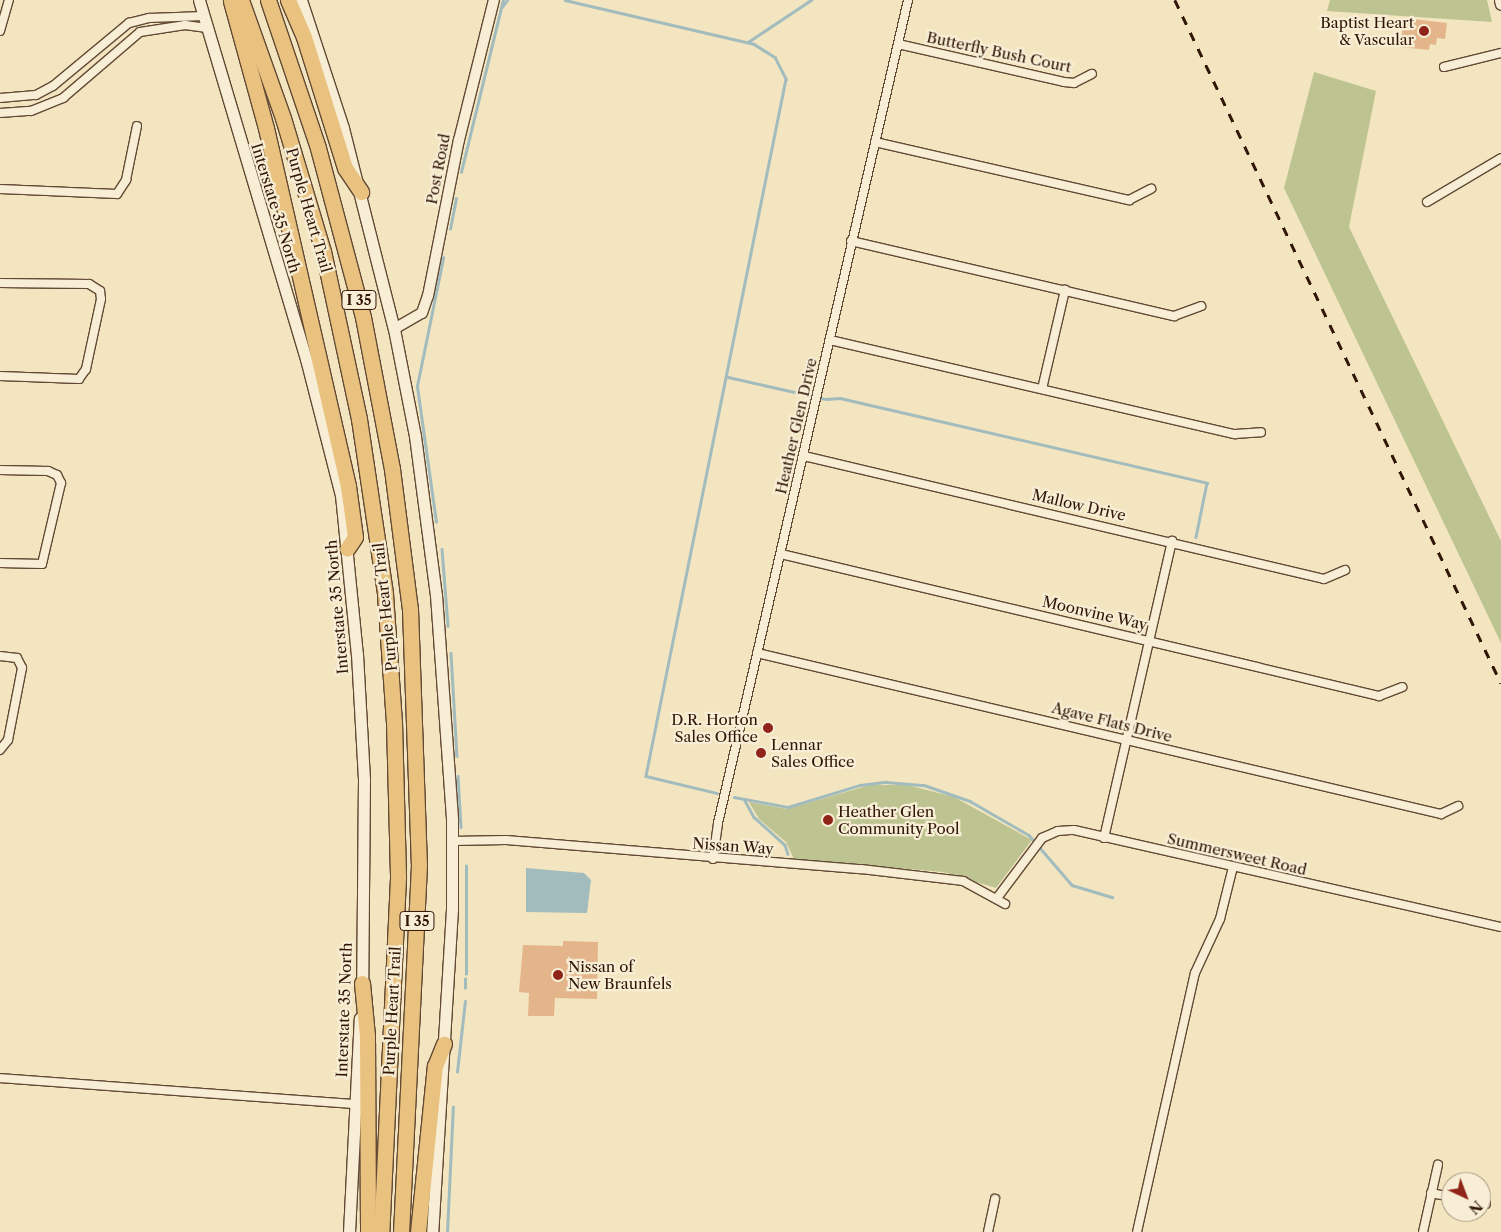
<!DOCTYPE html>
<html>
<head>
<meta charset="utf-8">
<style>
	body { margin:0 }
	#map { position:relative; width:1501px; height:1232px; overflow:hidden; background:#f3e5bf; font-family:"Libre Caslon Text",serif }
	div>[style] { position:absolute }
	.green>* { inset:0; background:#bdc491 }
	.water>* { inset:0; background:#a2bcbe }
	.stream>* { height:2.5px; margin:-1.25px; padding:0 1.25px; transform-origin:1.25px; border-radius:1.25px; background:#a2bcbe }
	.building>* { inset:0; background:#e4b58b }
	.roads { filter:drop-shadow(1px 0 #624934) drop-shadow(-1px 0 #624934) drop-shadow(0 1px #624934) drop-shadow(0 -1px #624934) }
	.minor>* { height:8px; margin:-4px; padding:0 4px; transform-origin:4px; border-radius:4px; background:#f7eed5 }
	.tertiary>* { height:10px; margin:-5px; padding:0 5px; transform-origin:5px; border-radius:5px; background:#f7eed5 }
	.secondary>* { height:11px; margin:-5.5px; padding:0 5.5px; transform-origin:5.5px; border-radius:5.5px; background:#f7eed5 }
	.motorway>* { height:15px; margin:-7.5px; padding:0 7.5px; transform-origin:7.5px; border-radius:7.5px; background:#eac280 }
	.rail>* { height:2.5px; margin-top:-1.25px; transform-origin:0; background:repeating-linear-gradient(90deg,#311506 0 9px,transparent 0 18px) }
	.dots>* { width:14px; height:14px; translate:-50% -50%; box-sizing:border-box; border:2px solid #f7eed5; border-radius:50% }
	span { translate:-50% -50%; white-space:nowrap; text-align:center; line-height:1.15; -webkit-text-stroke:4.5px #f7eed5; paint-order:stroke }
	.shield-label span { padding:1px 4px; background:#f7eed5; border:1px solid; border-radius:4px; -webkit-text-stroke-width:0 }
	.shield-label { font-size:14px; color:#311506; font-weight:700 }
	.poi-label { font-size:15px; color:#311506 }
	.right { translate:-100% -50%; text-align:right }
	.left { translate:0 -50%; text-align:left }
	.street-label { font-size:15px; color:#311506 }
	.north { position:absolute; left:1441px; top:1172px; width:50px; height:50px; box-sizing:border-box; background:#f7eed5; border:1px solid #a89782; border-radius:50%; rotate:137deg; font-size:14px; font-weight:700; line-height:20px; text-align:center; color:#311506 }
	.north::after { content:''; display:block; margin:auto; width:18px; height:22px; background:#8f2418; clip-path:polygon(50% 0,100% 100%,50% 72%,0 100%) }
</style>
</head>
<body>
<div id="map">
	<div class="green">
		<i style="clip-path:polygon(1330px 0,1487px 0,1492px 22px,1327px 11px)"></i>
		<i style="clip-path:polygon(1314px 72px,1376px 91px,1349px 227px,1501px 541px,1501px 643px,1284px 188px)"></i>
		<i style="clip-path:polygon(870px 785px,907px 785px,954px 797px,1032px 840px,996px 888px,943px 872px,794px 859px,786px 842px,759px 819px,749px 802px,787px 809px)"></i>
	</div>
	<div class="water">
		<i style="clip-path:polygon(526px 868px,584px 873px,591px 880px,587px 913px,526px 912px)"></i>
	</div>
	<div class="stream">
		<i style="left:565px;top:0;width:194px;rotate:13.1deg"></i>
		<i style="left:754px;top:44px;width:25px;rotate:32deg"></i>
		<i style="left:775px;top:57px;width:25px;rotate:63deg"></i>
		<i style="left:786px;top:79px;width:711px;rotate:101.36deg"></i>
		<i style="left:646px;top:776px;width:73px;rotate:13.5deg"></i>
		<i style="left:502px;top:7px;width:9px;rotate:-54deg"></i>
		<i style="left:748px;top:42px;width:76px;rotate:-33.7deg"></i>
		<i style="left:461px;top:172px;width:177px;rotate:-76.3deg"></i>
		<i style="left:450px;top:229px;width:31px;rotate:-79deg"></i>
		<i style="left:728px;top:377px;width:100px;rotate:12.7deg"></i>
		<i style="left:826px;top:399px;width:14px;rotate:-4deg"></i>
		<i style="left:840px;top:398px;width:377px;rotate:13deg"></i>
		<i style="left:1207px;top:483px;width:55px;rotate:101.5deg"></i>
		<i style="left:436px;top:522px;width:137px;rotate:-98deg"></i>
		<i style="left:417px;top:386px;width:131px;rotate:-78.5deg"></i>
		<i style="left:442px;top:549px;width:77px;rotate:85.5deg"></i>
		<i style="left:451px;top:653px;width:103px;rotate:86.7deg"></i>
		<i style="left:458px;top:776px;width:51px;rotate:86.6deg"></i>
		<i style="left:734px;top:797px;width:55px;rotate:10.5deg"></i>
		<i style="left:788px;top:807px;width:75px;rotate:-17deg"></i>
		<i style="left:860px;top:785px;width:26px;rotate:-7deg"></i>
		<i style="left:886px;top:782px;width:38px;rotate:5deg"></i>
		<i style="left:924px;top:785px;width:49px;rotate:19.2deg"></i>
		<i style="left:970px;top:801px;width:68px;rotate:30deg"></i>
		<i style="left:1029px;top:835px;width:66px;rotate:49.3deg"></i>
		<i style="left:1072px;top:885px;width:42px;rotate:16.7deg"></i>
		<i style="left:744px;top:799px;width:21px;rotate:61deg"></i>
		<i style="left:754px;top:817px;width:42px;rotate:42.1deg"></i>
		<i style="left:785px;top:845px;width:9px;rotate:72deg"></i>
		<i style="left:466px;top:974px;width:108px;rotate:-90deg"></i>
		<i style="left:465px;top:988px;width:9px;rotate:-90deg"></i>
		<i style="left:457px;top:1072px;width:71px;rotate:-83.6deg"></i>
		<i style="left:447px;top:1232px;width:125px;rotate:-87.3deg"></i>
	</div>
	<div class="building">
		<i style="clip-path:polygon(1404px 18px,1447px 23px,1445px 39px,1437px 38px,1436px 45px,1430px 44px,1429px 50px,1400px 47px)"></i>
		<i style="clip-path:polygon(563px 941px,598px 942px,597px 999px,555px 998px,554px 1016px,528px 1016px,529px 993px,519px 992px,523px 945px,563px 946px)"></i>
	</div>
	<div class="roads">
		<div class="minor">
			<i style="left:0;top:31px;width:32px;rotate:-74deg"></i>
			<i style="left:898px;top:44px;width:170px;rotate:12.9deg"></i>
			<i style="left:1064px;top:82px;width:10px;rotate:6deg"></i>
			<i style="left:1074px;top:83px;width:20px;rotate:-27deg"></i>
			<i style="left:1444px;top:67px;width:59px;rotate:-13.8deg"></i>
			<i style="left:0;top:98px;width:36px;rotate:-5deg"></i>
			<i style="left:36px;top:95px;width:19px;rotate:-28deg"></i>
			<i style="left:53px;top:86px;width:99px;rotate:-39.7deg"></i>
			<i style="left:129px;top:23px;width:21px;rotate:-14deg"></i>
			<i style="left:149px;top:18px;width:55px;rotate:-2.1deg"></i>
			<i style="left:0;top:113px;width:31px;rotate:-4deg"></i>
			<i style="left:31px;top:111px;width:35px;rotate:-22deg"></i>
			<i style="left:63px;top:98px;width:101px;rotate:-40.6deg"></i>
			<i style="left:140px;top:32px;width:46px;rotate:-8.8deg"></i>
			<i style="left:185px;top:25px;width:22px;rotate:8deg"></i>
			<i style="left:875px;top:142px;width:261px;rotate:12.9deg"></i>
			<i style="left:1129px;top:200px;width:25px;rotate:-27deg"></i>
			<i style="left:0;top:189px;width:117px;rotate:2.4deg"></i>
			<i style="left:117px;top:194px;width:17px;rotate:-57deg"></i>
			<i style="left:126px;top:180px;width:55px;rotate:-78.5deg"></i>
			<i style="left:1427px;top:202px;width:86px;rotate:-30.7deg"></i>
			<i style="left:851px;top:241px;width:332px;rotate:13.1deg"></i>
			<i style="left:1174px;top:316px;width:29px;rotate:-20deg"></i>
			<i style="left:0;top:283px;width:89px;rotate:0.6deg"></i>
			<i style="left:89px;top:284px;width:13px;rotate:32deg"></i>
			<i style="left:100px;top:291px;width:8px;rotate:83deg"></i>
			<i style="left:101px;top:299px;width:72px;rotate:102.1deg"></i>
			<i style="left:86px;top:369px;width:12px;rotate:125deg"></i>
			<i style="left:79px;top:379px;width:79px;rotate:-177.8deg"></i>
			<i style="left:830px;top:340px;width:416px;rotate:13.1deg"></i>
			<i style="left:1235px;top:434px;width:26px;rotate:-4deg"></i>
			<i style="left:1042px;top:389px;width:102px;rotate:-76.9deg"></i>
			<i style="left:804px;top:456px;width:534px;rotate:13.31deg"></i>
			<i style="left:1324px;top:579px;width:23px;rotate:-23deg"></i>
			<i style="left:0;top:470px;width:48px;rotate:1.2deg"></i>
			<i style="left:48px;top:471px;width:10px;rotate:24deg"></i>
			<i style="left:57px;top:475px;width:9px;rotate:63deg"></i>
			<i style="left:61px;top:483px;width:83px;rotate:103.2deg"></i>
			<i style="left:42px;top:564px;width:42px;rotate:-178.6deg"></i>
			<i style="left:781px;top:554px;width:615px;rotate:13.36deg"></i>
			<i style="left:1379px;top:696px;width:25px;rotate:-21deg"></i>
			<i style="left:757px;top:653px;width:703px;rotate:13.25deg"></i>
			<i style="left:1441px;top:814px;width:19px;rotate:-25deg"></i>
			<i style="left:0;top:656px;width:17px;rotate:7deg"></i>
			<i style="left:17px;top:658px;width:11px;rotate:63deg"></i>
			<i style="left:22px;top:668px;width:73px;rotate:101deg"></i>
			<i style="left:8px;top:740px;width:13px;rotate:129deg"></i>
			<i style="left:1104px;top:838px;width:305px;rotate:-77.1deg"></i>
			<i style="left:452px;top:841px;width:54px;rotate:-1.1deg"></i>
			<i style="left:506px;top:840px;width:356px;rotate:4.7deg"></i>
			<i style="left:861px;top:869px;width:103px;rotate:6.7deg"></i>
			<i style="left:963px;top:881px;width:48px;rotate:28.7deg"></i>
			<i style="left:713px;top:859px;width:36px;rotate:-82deg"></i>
			<i style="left:718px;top:823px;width:845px;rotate:-77deg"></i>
			<i style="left:997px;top:898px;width:75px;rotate:-53.1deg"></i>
			<i style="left:1042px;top:838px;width:17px;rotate:-24deg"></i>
			<i style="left:1058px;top:831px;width:16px;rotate:-4deg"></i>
			<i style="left:1074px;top:830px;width:438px;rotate:12.8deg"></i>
			<i style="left:0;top:1078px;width:357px;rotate:4.2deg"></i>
			<i style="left:1431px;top:1193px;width:20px;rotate:11deg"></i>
			<i style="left:1481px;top:1203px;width:5px;rotate:11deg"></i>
			<i style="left:988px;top:1232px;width:34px;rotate:-78deg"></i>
			<i style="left:1137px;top:1232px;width:265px;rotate:-77.4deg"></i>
			<i style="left:1195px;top:973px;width:60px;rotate:-65.2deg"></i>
			<i style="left:1220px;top:919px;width:54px;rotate:-76deg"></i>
			<i style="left:1423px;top:1232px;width:69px;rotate:-77.4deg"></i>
		</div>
		<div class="tertiary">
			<i style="left:394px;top:329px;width:32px;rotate:-30deg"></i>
			<i style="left:422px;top:313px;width:18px;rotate:-71deg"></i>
			<i style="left:428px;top:296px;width:159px;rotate:-78.8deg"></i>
			<i style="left:459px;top:140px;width:144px;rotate:-76deg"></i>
		</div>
		<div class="secondary">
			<i style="left:199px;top:0;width:375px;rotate:73.4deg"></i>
			<i style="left:306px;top:359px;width:140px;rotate:75.6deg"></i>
			<i style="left:341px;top:495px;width:160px;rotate:84.3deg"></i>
			<i style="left:357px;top:654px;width:125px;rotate:86.8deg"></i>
			<i style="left:364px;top:779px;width:210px;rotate:90.5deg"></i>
			<i style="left:301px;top:0;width:135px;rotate:71.8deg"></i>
			<i style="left:343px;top:128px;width:207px;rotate:75.8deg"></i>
			<i style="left:394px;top:329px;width:109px;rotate:78.9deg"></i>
			<i style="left:415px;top:436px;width:160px;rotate:82.5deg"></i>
			<i style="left:436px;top:595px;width:226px;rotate:85.9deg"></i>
			<i style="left:452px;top:820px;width:89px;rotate:90deg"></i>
			<i style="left:452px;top:909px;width:324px;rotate:93.5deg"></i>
			<i style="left:1500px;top:0;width:4px;rotate:76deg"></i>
			<i style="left:349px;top:1232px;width:214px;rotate:-87.1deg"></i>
		</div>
		<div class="motorway">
			<i style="left:241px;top:0;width:125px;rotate:70.4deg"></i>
			<i style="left:283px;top:118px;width:139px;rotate:73.3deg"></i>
			<i style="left:323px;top:251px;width:172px;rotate:77.9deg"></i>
			<i style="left:359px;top:419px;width:177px;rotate:81.5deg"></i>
			<i style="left:385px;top:594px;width:128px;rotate:86deg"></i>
			<i style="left:394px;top:722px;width:156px;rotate:88.5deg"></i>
			<i style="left:398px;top:878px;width:354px;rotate:92.7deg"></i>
			<i style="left:268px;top:0;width:156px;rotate:71.3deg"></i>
			<i style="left:318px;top:148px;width:175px;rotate:75.1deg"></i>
			<i style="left:363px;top:317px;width:155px;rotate:79.2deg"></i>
			<i style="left:392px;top:469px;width:141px;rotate:82.7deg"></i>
			<i style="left:410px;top:609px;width:256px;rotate:88deg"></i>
			<i style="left:419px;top:865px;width:367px;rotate:92.8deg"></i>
			<i style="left:288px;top:0;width:40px;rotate:66.6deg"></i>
			<i style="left:304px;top:37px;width:137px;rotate:72.6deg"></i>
			<i style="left:345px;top:168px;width:29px;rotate:56deg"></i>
			<i style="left:231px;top:1px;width:132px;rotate:74.6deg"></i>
			<i style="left:266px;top:128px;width:367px;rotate:77.1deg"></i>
			<i style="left:348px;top:486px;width:51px;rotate:82.2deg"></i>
			<i style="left:355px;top:537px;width:14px;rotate:124deg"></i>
			<i style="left:362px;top:983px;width:53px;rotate:84.6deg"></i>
			<i style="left:367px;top:1036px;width:196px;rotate:89.7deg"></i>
			<i style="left:418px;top:1232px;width:167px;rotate:-84.2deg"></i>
			<i style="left:435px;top:1066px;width:24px;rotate:-68deg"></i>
		</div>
	</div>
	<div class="rail">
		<i style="left:1175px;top:0;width:757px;rotate:64.48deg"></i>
	</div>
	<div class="dots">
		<i style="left:1424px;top:31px;background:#8f2418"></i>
		<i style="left:768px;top:728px;background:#8f2418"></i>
		<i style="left:761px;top:753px;background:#8f2418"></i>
		<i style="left:828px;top:820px;background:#8f2418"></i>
		<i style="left:558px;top:975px;background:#8f2418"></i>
	</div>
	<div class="shield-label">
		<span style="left:359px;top:300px">I 35</span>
		<span style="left:417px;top:921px">I 35</span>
	</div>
	<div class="poi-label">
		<span class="right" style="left:1414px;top:31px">Baptist Heart<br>&amp; Vascular</span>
		<span class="right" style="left:758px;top:728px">D.R. Horton<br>Sales Office</span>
		<span class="left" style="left:771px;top:753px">Lennar<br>Sales Office</span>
		<span class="left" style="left:838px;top:820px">Heather Glen<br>Community Pool</span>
		<span class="left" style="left:568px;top:975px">Nissan of<br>New Braunfels</span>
	</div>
	<div class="street-label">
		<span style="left:999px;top:52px;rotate:12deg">Butterfly Bush Court</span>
		<span style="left:438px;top:169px;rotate:-79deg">Post Road</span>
		<span style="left:276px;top:208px;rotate:73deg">Interstate 35 North</span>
		<span style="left:309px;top:210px;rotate:74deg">Purple Heart Trail</span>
		<span style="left:796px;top:426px;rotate:-77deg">Heather Glen Drive</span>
		<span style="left:1079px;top:505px;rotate:13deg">Mallow Drive</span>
		<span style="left:337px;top:607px;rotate:-95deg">Interstate 35 North</span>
		<span style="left:385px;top:607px;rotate:-96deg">Purple Heart Trail</span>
		<span style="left:1095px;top:613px;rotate:13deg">Moonvine Way</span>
		<span style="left:1112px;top:722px;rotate:14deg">Agave Flats Drive</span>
		<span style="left:733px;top:846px;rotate:4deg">Nissan Way</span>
		<span style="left:1237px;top:854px;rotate:13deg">Summersweet Road</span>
		<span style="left:344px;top:1010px;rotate:-88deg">Interstate 35 North</span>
		<span style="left:392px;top:1011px;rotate:-87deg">Purple Heart Trail</span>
	</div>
	<div class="north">N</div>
</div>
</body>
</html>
